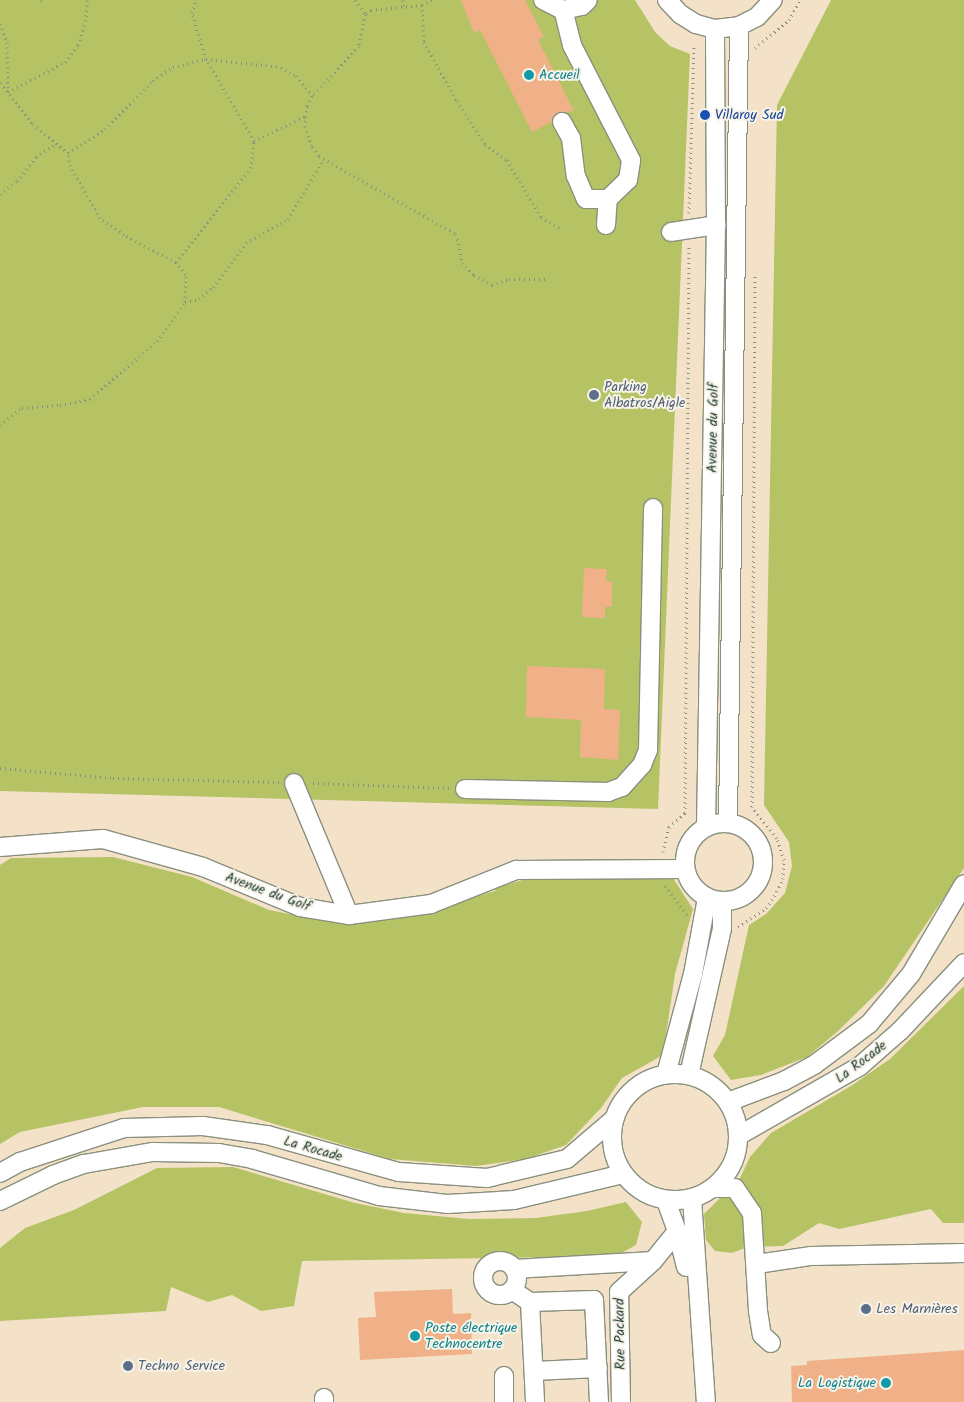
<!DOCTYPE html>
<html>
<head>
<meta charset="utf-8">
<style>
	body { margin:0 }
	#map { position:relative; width:964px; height:1402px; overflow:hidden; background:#f3e2c7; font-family:Kalam,sans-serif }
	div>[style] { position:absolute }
	.green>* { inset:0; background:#b5c365 }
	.building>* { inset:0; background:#f0b189 }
	.path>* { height:3px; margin-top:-1.5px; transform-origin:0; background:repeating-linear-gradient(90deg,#89907e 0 1px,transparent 0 5px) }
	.roads { filter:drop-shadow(1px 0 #89907e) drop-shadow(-1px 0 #89907e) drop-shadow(0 1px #89907e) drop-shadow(0 -1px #89907e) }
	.minor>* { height:18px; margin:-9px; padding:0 9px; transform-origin:9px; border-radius:9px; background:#fff }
	.minor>.ring { margin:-9px; padding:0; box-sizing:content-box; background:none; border:18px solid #fff; border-radius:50% }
	.dots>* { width:14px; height:14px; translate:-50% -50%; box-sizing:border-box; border:2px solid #f7f3e8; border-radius:50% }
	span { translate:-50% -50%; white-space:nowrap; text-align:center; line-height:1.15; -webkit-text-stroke:4px #f7f3e8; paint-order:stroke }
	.culture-label { font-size:14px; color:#0d838f }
	.left { translate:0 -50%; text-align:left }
	.right { translate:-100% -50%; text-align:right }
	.transit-label { font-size:14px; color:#164399 }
	.service-label { font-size:14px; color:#4e5e75 }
	.street-label { font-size:14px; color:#1f3d34 }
</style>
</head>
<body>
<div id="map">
	<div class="green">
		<i style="clip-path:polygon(0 0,635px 0,655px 32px,670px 46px,690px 54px,658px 809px,0 791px)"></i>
		<i style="clip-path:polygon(831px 0,964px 0,964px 868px,884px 986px,837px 1032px,807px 1057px,761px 1075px,731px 1080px,713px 1056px,725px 1035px,749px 925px,766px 914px,785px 893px,792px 866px,789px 842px,764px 805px,777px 105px)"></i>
		<i style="clip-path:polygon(113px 857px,192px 877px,269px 910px,340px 924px,412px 915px,495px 891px,496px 888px,539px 875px,671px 875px,693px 909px,675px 974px,663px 1055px,622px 1078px,601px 1108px,566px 1145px,526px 1159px,476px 1166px,390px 1159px,219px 1107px,143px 1107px,20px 1132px,0 1144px,0 865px,11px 858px)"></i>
		<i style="clip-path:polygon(964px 986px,964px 1223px,943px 1223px,931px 1209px,839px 1229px,819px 1223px,783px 1246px,748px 1247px,732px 1253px,715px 1251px,706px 1240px,704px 1214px,740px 1178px,750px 1157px,771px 1133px,851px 1086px,890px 1059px)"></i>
		<i style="clip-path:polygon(233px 1167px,355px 1203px,404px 1213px,469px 1219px,536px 1218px,587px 1211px,626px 1202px,642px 1222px,636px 1245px,616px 1256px,302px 1261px,294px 1306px,261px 1311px,232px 1295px,208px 1302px,171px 1287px,166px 1311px,0 1321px,0 1248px,25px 1228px,74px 1210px,157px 1168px)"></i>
	</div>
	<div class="building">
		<i style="clip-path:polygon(461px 0,525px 0,544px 37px,538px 40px,574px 111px,557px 113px,551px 122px,532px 132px,480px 30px,474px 33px)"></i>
		<i style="clip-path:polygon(584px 568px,607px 569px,606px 581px,612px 582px,612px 607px,605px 607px,605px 618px,582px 617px)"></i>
		<i style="clip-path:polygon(527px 666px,605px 669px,604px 709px,620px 710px,618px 760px,580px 757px,581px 720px,526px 717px)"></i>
		<i style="clip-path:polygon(452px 1289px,453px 1314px,471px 1313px,472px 1354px,360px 1360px,358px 1318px,376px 1317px,374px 1292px)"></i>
		<i style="clip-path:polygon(964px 1350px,964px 1402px,792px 1402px,791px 1366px,807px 1365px,807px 1361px)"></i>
	</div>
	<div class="path">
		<i style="left:41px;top:0;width:4px;rotate:27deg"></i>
		<i style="left:355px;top:0;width:17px;rotate:54deg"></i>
		<i style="left:403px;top:0;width:7px;rotate:82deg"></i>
		<i style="left:432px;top:0;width:11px;rotate:153deg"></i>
		<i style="left:422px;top:5px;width:51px;rotate:174.4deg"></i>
		<i style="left:371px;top:10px;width:7px;rotate:146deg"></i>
		<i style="left:365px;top:14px;width:33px;rotate:101deg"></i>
		<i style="left:359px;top:46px;width:69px;rotate:133.2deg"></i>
		<i style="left:312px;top:96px;width:11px;rotate:117deg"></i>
		<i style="left:307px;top:106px;width:20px;rotate:96deg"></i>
		<i style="left:305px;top:126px;width:22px;rotate:72deg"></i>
		<i style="left:312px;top:147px;width:11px;rotate:52deg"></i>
		<i style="left:319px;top:156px;width:158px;rotate:29.7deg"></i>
		<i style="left:456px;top:234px;width:30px;rotate:78deg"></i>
		<i style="left:462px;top:263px;width:17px;rotate:45deg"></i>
		<i style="left:474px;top:275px;width:21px;rotate:29deg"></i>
		<i style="left:492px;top:285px;width:18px;rotate:-19deg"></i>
		<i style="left:509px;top:279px;width:39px"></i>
		<i style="left:422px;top:5px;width:37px;rotate:87deg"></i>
		<i style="left:424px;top:42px;width:68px;rotate:60.8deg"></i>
		<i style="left:457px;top:101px;width:51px;rotate:56.9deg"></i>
		<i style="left:485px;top:144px;width:27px;rotate:36deg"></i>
		<i style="left:507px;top:160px;width:66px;rotate:59.2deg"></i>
		<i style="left:541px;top:217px;width:25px;rotate:32deg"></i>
		<i style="left:0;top:24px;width:19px;rotate:69deg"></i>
		<i style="left:7px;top:42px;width:49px;rotate:88.8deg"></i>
		<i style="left:755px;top:48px;width:44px;rotate:-39.5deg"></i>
		<i style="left:789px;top:20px;width:23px;rotate:-61deg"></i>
		<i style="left:0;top:83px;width:53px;rotate:51.2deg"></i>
		<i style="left:33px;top:124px;width:45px;rotate:39.6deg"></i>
		<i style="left:8px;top:92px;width:64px;rotate:-27.8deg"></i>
		<i style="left:65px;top:62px;width:21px;rotate:-53deg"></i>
		<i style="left:78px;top:45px;width:25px;rotate:-72deg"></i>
		<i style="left:86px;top:21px;width:21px;rotate:-87deg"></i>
		<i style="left:254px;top:141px;width:58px;rotate:-25.7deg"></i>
		<i style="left:68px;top:153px;width:44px;rotate:-33deg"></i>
		<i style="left:105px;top:129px;width:68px;rotate:-45deg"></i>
		<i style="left:153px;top:81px;width:24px;rotate:-35deg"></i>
		<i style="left:173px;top:67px;width:34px;rotate:-14deg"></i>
		<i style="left:206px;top:59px;width:75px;rotate:6.1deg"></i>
		<i style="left:281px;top:67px;width:17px;rotate:31deg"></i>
		<i style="left:296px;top:76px;width:26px;rotate:51deg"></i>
		<i style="left:0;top:194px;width:21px;rotate:-37deg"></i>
		<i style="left:17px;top:181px;width:31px;rotate:-52deg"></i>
		<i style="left:36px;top:157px;width:22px;rotate:-34deg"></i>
		<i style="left:689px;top:213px;width:167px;rotate:-88.3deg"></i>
		<i style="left:176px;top:262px;width:120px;rotate:-51.4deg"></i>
		<i style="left:251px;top:168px;width:27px;rotate:-84deg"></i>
		<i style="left:254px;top:141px;width:95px;rotate:-120.3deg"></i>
		<i style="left:206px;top:59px;width:48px;rotate:-106.9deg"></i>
		<i style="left:192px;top:13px;width:14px;rotate:-73deg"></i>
		<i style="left:185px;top:302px;width:14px;rotate:-12deg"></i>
		<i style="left:199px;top:299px;width:18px;rotate:-41deg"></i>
		<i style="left:213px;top:287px;width:55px;rotate:-53.1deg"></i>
		<i style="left:246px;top:243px;width:48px;rotate:-29.7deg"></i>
		<i style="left:288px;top:219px;width:70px;rotate:-59deg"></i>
		<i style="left:0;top:425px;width:28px;rotate:-38deg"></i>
		<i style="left:22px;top:408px;width:38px;rotate:-5deg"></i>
		<i style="left:60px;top:405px;width:31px;rotate:-11deg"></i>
		<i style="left:90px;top:399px;width:89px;rotate:-40.9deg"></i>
		<i style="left:157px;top:341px;width:48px;rotate:-54.3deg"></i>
		<i style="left:185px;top:302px;width:28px;rotate:-88deg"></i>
		<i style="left:186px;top:274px;width:16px;rotate:-130deg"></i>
		<i style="left:176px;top:262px;width:59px;rotate:-152.6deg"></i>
		<i style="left:124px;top:235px;width:29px;rotate:-145deg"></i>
		<i style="left:100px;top:218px;width:60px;rotate:-120deg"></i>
		<i style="left:70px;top:166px;width:13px;rotate:-99deg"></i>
		<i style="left:0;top:768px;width:113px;rotate:5.1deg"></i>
		<i style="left:113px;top:778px;width:166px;rotate:1.4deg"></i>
		<i style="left:313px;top:783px;width:136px;rotate:2.1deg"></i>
		<i style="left:685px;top:813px;width:566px;rotate:-89.6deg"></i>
		<i style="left:663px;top:852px;width:26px;rotate:-77deg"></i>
		<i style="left:669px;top:827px;width:23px;rotate:-41deg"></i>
		<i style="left:665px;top:886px;width:38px;rotate:53deg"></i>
		<i style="left:738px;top:927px;width:34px;rotate:-34deg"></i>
		<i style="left:766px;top:908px;width:14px;rotate:-56deg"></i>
		<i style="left:774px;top:896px;width:19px;rotate:-62deg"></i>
		<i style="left:783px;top:879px;width:19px;rotate:-87deg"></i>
		<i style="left:784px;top:860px;width:23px;rotate:-108deg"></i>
		<i style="left:777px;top:838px;width:40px;rotate:-129deg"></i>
		<i style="left:752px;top:807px;width:534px;rotate:-89.68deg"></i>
	</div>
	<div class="roads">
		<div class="minor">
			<i style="left:543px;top:0;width:22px;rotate:27deg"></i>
			<i style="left:563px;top:10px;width:19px;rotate:-12deg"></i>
			<i style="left:582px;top:6px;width:8px;rotate:-45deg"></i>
			<i style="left:667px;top:0;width:19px;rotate:47deg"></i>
			<i style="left:680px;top:14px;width:19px;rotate:32deg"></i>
			<i style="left:696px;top:24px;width:20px;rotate:15deg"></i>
			<i style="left:715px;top:29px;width:24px;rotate:-7deg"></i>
			<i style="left:739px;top:26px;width:20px;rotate:-27deg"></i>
			<i style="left:757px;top:17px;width:23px;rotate:-47deg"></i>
			<i style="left:562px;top:122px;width:18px;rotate:61deg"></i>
			<i style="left:571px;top:138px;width:38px;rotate:83deg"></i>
			<i style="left:576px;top:176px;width:25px;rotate:67deg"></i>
			<i style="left:586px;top:199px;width:22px"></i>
			<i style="left:608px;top:199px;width:28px;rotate:-44deg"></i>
			<i style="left:628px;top:180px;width:20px;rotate:-81deg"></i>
			<i style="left:631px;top:160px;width:129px;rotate:-117.2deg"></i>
			<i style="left:572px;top:45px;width:36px;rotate:-104deg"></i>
			<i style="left:606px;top:225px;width:26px;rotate:-86deg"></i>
			<i style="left:671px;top:232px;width:46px;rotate:-8.8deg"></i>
			<i style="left:294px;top:783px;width:143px;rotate:67.4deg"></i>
			<i style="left:465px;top:789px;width:143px;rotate:1.2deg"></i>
			<i style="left:608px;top:792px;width:15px;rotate:-20deg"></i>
			<i style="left:622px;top:787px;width:30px;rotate:-48deg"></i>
			<i style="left:642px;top:765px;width:16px;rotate:-68deg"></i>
			<i style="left:648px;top:750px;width:242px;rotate:-88.8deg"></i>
			<i style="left:728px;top:823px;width:797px;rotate:-89.21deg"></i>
			<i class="ring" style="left:685px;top:823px;width:60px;height:60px"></i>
			<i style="left:706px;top:827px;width:602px;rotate:-89.05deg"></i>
			<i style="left:716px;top:225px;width:196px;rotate:-90.3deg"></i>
			<i style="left:0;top:847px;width:103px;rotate:-4.4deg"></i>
			<i style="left:103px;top:839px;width:104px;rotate:15.6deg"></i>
			<i style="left:203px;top:867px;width:105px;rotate:22.4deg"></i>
			<i style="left:300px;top:907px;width:50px;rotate:9.3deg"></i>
			<i style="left:349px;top:915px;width:83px;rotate:-7.6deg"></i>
			<i style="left:431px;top:904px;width:92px;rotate:-21.8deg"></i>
			<i style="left:516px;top:870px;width:169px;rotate:-0.3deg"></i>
			<i class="ring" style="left:612px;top:1074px;width:108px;height:108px"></i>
			<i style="left:666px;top:1074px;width:104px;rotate:-74.9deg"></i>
			<i style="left:693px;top:974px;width:77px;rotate:-79.6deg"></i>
			<i style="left:689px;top:1075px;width:151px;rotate:-77.3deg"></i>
			<i style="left:722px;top:928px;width:26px;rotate:-90deg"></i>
			<i style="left:728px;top:1102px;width:60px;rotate:-20.6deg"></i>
			<i style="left:784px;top:1081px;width:34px;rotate:-28deg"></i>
			<i style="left:814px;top:1065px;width:69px;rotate:-36.7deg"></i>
			<i style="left:869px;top:1024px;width:65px;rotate:-50deg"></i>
			<i style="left:911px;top:974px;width:104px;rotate:-59.5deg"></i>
			<i style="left:738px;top:1136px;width:141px;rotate:-29.8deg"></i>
			<i style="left:860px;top:1066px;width:53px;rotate:-41.2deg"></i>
			<i style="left:900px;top:1031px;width:93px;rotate:-46.7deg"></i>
			<i style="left:0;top:1173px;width:23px;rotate:-29deg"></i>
			<i style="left:20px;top:1162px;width:109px;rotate:-18.1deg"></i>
			<i style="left:124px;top:1128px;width:79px;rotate:-1.5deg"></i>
			<i style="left:203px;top:1126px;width:65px;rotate:8deg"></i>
			<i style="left:267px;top:1135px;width:137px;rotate:15.7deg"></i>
			<i style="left:399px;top:1172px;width:88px;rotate:3.9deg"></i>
			<i style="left:487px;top:1178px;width:82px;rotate:-13.4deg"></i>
			<i style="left:567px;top:1159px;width:63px;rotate:-40.5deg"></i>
			<i style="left:712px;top:1188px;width:23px"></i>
			<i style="left:735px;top:1188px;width:30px;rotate:56deg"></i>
			<i style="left:752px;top:1213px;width:98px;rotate:86.5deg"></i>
			<i style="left:758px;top:1311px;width:24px;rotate:81deg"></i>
			<i style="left:762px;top:1335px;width:12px;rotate:42deg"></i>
			<i style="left:692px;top:1198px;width:204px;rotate:86.1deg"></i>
			<i style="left:0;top:1201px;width:59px;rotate:-26.1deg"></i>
			<i style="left:53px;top:1175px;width:33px;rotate:-20deg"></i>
			<i style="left:84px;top:1164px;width:70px;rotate:-9.9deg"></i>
			<i style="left:153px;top:1152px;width:66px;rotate:0.9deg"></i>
			<i style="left:219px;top:1153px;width:34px;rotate:10deg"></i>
			<i style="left:252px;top:1159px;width:132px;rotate:16.2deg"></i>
			<i style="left:379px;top:1196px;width:68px;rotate:6.7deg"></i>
			<i style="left:447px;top:1204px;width:67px;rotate:-3.4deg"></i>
			<i style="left:514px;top:1200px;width:112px;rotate:-13.4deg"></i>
			<i style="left:677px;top:1231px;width:37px;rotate:76deg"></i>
			<i class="ring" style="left:483px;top:1261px;width:16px;height:16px"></i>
			<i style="left:757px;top:1264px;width:55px;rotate:-8.4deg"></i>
			<i style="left:811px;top:1256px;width:153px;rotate:-1.1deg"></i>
			<i style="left:514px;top:1269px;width:139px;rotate:-3.3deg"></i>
			<i style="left:512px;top:1290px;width:22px;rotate:34deg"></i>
			<i style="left:530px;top:1302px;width:64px;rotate:-1.8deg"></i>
			<i style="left:594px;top:1300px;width:102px;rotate:87.2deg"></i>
			<i style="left:530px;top:1302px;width:100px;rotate:87.1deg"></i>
			<i style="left:534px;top:1371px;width:64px;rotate:-2.7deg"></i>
			<i style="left:504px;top:1376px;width:26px;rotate:90deg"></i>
			<i style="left:324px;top:1398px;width:4px;rotate:90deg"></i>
			<i style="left:621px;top:1402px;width:110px;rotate:-91deg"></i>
			<i style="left:619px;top:1292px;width:46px;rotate:-42.4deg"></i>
			<i style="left:653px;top:1261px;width:38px;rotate:-51deg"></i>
			<i style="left:677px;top:1231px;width:33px;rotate:-110deg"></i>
		</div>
	</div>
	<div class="dots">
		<i style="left:529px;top:75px;background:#0f9aa8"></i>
		<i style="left:705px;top:115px;background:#1a4fb4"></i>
		<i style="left:594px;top:395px;background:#5c6f8a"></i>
		<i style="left:866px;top:1309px;background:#5c6f8a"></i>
		<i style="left:415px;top:1336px;background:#0f9aa8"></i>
		<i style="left:128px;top:1366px;background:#5c6f8a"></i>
		<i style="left:886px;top:1383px;background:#0f9aa8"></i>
	</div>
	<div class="culture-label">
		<span class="left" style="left:539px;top:75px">Accueil</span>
		<span class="left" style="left:425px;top:1336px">Poste électrique<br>Technocentre</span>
		<span class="right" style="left:876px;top:1383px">La Logistique</span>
	</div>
	<div class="transit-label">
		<span class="left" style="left:715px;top:115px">Villaroy Sud</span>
	</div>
	<div class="service-label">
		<span class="left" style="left:604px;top:395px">Parking<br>Albatros/Aigle</span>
		<span class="left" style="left:876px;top:1309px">Les Marnières</span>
		<span class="left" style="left:138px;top:1366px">Techno Service</span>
	</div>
	<div class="street-label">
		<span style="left:713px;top:428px;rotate:-89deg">Avenue du Golf</span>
		<span style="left:268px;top:892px;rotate:20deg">Avenue du Golf</span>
		<span style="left:861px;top:1062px;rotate:-37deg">La Rocade</span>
		<span style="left:313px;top:1149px;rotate:16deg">La Rocade</span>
		<span style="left:620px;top:1334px;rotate:-91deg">Rue Packard</span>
	</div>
</div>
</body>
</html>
